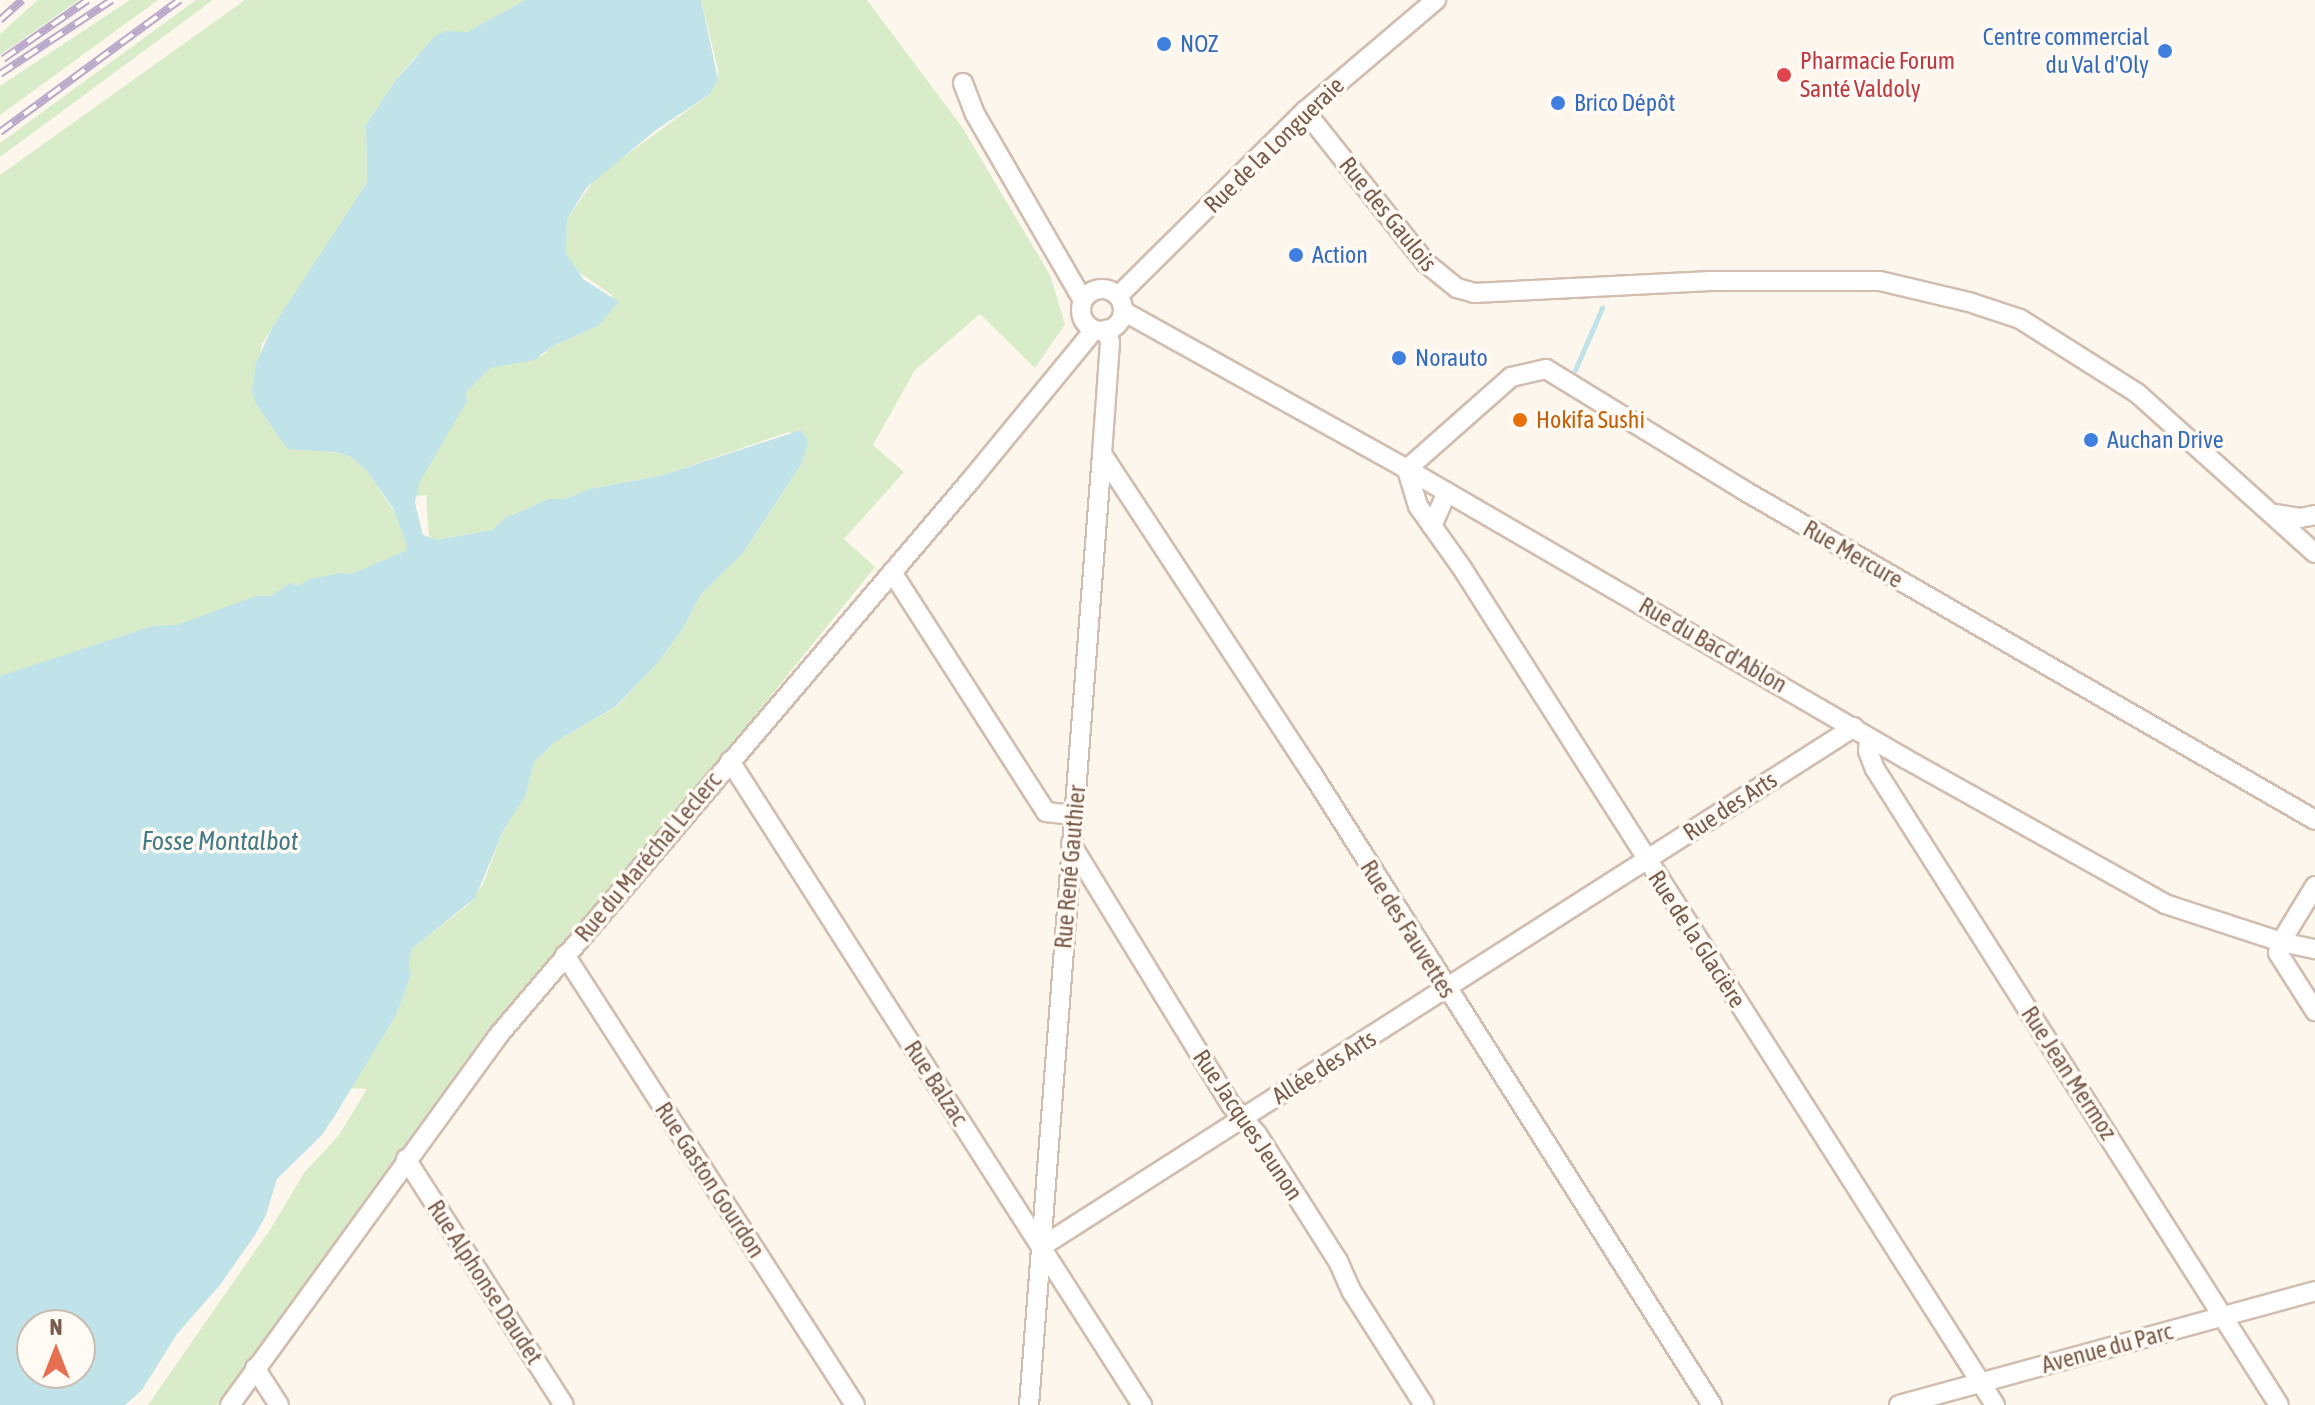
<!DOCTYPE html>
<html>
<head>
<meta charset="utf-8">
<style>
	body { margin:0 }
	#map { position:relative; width:2315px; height:1405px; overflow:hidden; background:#fdf6ec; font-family:"Asap Condensed",sans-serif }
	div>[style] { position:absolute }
	.green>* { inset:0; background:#d8ecc9 }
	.water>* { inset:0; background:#bfe3e8 }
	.stream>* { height:5px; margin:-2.5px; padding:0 2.5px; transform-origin:2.5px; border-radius:2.5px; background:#bfe3e8 }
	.roads { filter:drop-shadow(2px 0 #d1beb0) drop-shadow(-2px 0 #d1beb0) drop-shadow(0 2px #d1beb0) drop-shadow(0 -2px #d1beb0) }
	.minor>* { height:18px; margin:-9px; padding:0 9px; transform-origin:9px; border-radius:9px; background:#fff }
	.minor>.ring { margin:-9px; padding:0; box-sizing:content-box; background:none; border:18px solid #fff; border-radius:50% }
	.rail>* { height:8px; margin-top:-4px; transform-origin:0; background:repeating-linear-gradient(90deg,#fffaf3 0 15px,#b9a8c9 0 30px); box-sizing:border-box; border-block:2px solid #b9a8c9 }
	.dots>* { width:22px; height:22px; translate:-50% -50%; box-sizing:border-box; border:4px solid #fffaf3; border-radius:50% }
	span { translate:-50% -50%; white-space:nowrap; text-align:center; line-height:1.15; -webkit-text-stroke:7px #fffaf3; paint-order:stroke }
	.shop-label { font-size:24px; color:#366cbe }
	.right { translate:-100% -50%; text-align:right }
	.left { translate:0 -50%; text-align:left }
	.health-label { font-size:24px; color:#be3a42 }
	.street-label { font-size:24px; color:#7a5c4d }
	.food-label { font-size:24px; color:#c56008 }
	.water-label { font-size:26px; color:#437c86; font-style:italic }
	.north { position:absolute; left:16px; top:1309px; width:80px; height:80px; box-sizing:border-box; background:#fffaf3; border:2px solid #cabbb1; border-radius:50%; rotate:0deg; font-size:22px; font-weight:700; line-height:32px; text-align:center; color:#7a5c4d }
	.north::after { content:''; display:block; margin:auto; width:28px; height:36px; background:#e76f51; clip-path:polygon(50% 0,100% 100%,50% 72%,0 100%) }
</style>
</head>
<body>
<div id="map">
	<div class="green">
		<i style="clip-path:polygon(38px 0,79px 0,0 55px,0 34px)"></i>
		<i style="clip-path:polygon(130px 0,158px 0,0 115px,0 86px)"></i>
		<i style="clip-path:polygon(196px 0,213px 0,0 157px,0 143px)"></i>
		<i style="clip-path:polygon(245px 0,525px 0,467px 32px,457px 32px,415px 57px,395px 81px,366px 125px,367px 182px,262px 344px,254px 380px,256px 404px,279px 437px,351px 457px,367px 471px,398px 517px,407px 545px,405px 551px,350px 575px,0 678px,0 175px)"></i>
		<i style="clip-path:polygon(701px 0,867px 0,962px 127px,1050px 275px,1065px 324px,1035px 368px,980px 314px,915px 370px,873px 445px,904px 472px,844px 539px,875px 567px,377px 1183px,217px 1405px,148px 1405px,271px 1228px,304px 1173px,339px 1135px,367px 1089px,350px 1088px,396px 1015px,411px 975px,409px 960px,413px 948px,469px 904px,483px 884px,503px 831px,525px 797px,534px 762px,555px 742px,616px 707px,655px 666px,682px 630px,701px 594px,743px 553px,802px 463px,808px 441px,789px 432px,660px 476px,589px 489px,565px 499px,550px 499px,505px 518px,492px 530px,436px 540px,429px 540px,426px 495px,412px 497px,428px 456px,471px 377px,496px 363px,542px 356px,553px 346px,598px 326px,612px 295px,577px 271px,566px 253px,567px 219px,596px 177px,710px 94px,718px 79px,718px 69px)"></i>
	</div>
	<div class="water">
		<i style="clip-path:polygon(evenodd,525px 0,701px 0,718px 79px,710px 94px,656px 130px,587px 187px,567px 219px,566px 253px,583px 279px,619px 302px,598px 326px,553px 346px,534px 360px,490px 368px,466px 392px,467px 401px,419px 483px,415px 503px,423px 535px,436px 540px,492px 530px,505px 518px,549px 499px,565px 499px,589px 489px,660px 476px,801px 430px,808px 441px,802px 463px,743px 553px,701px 594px,682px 630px,655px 666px,615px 707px,555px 742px,534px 762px,525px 797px,503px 831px,475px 898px,413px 948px,409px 960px,411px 975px,396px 1015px,334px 1117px,322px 1135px,277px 1179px,266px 1215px,255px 1235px,220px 1285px,177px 1334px,142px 1390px,125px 1405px,0 1405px,0 676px,152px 626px,177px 625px,256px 596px,271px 596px,290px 583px,298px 586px,310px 579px,341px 573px,351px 574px,405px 551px,407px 545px,393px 508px,367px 471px,351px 457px,335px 452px,287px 449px,256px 404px,252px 391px,256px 363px,272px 328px,367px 182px,366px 125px,395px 81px,436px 35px,446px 31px,467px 32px,525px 0,32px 1325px,80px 1325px,80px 1373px,32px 1373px,32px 1325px)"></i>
	</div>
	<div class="stream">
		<i style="left:1575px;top:370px;width:68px;rotate:-66.5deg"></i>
	</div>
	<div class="roads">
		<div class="minor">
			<i style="left:963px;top:83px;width:33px;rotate:69deg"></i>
			<i style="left:975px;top:114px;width:215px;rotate:59.9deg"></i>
			<i style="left:1305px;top:111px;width:194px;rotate:51.5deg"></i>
			<i style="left:1426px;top:263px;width:40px;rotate:39deg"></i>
			<i style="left:1457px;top:288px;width:18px;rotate:16deg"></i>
			<i style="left:1474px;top:293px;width:237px;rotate:-2.9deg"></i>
			<i style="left:1711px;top:281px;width:169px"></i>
			<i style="left:1880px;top:281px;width:91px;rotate:13.3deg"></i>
			<i style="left:1969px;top:302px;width:54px;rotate:18.4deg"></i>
			<i style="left:2020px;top:319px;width:138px;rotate:32.3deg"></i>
			<i style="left:2137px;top:393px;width:239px;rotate:42deg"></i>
			<i class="ring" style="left:1081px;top:289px;width:24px;height:24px"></i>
			<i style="left:1118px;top:296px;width:263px;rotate:-44.7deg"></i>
			<i style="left:1305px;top:111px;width:172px;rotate:-40.3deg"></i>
			<i style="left:1123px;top:311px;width:325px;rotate:29.1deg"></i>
			<i style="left:1407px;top:469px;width:577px;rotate:30.16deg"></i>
			<i style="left:1906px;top:759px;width:297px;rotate:29.2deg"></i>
			<i style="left:2165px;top:904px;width:122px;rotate:18.1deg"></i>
			<i style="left:2281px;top:942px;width:35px;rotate:12deg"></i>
			<i style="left:1102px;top:454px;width:384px;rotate:56.7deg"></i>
			<i style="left:1313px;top:775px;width:746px;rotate:57.65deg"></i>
			<i style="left:2275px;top:514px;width:25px;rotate:9deg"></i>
			<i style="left:2300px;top:518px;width:15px;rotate:-11deg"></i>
			<i style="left:1432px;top:526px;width:37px;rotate:-66deg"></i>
			<i style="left:892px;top:572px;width:285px;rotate:57.3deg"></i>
			<i style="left:1046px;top:812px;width:28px;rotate:6deg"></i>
			<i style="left:1869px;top:738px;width:13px;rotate:94deg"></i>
			<i style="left:1868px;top:751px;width:19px;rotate:69deg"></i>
			<i style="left:1875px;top:769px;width:753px;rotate:57.58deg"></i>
			<i style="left:730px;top:761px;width:765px;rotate:57.39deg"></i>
			<i style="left:1071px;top:844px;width:306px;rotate:58.5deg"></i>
			<i style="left:1231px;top:1105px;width:39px;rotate:48deg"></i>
			<i style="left:1257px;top:1134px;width:151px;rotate:57.5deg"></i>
			<i style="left:1338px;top:1261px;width:34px;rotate:66deg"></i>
			<i style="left:1352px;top:1292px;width:134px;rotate:57.5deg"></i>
			<i style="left:2315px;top:886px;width:66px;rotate:121.3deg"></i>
			<i style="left:2281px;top:942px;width:11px;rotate:105deg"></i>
			<i style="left:2278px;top:953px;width:69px;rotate:57.5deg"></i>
			<i style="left:565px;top:955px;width:535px;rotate:57.2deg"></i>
			<i style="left:406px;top:1159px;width:292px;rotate:57.3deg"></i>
			<i style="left:1041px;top:1247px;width:965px;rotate:-32.6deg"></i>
			<i style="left:255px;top:1368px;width:44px;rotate:57deg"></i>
			<i style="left:230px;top:1405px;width:455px;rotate:-54deg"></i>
			<i style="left:497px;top:1037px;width:730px;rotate:-49.61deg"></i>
			<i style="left:970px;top:481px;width:195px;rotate:-50.6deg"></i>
			<i style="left:1029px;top:1405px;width:954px;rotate:-85.61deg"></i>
			<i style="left:1102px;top:454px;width:112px;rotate:-85.9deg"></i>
			<i style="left:1110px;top:342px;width:13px;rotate:-108deg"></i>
			<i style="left:1899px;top:1405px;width:431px;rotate:-15.3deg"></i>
			<i style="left:1995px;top:1405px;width:992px;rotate:-122.49deg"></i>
			<i style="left:1462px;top:568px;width:76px;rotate:-125.4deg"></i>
			<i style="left:1418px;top:506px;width:39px;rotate:-107deg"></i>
			<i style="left:1407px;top:469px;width:139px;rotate:-41.5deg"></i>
			<i style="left:1511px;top:377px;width:36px;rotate:-13deg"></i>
			<i style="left:1546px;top:369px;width:233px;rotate:31.5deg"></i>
			<i style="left:1745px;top:491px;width:658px;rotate:29.99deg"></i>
		</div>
	</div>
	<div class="rail">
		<i style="left:0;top:20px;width:30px;rotate:-42deg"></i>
		<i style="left:3px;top:59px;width:103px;rotate:-34.8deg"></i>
		<i style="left:0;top:74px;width:134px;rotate:-33.5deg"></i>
		<i style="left:0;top:132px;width:223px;rotate:-36.3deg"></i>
	</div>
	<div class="dots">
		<i style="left:1164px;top:44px;background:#3f7fe0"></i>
		<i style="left:2165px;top:51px;background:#3f7fe0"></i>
		<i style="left:1784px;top:75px;background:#e0444e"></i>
		<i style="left:1558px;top:103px;background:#3f7fe0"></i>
		<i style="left:1296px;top:255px;background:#3f7fe0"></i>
		<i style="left:1399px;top:358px;background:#3f7fe0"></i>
		<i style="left:1520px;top:420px;background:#e8710a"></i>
		<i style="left:2091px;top:440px;background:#3f7fe0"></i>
	</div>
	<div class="shop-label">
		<span class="right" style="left:2149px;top:51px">Centre commercial<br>du Val d'Oly</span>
		<span class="left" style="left:1180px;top:44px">NOZ</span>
		<span class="left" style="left:1574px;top:103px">Brico Dépôt</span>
		<span class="left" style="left:1312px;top:255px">Action</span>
		<span class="left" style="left:1415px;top:358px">Norauto</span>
		<span class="left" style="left:2107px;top:440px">Auchan Drive</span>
	</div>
	<div class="health-label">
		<span class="left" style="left:1800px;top:75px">Pharmacie Forum<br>Santé Valdoly</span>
	</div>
	<div class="street-label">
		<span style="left:1274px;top:145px;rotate:-44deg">Rue de la Longueraie</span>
		<span style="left:1388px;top:214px;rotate:51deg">Rue des Gaulois</span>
		<span style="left:1853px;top:554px;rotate:30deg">Rue Mercure</span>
		<span style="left:1713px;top:645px;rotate:30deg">Rue du Bac d'Ablon</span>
		<span style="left:1730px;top:806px;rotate:-33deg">Rue des Arts</span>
		<span style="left:648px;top:857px;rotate:-50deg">Rue du Maréchal Leclerc</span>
		<span style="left:1070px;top:867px;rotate:-85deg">Rue René Gauthier</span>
		<span style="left:1408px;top:929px;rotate:58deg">Rue des Fauvettes</span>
		<span style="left:1697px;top:939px;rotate:57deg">Rue de la Glacière</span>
		<span style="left:1324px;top:1067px;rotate:-32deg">Allée des Arts</span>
		<span style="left:2069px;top:1073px;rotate:57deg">Rue Jean Mermoz</span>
		<span style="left:936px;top:1083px;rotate:57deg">Rue Balzac</span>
		<span style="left:1248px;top:1125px;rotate:56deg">Rue Jacques Jeunon</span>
		<span style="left:710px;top:1180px;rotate:57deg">Rue Gaston Gourdon</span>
		<span style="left:485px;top:1282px;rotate:57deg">Rue Alphonse Daudet</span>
		<span style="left:2107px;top:1348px;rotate:-15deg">Avenue du Parc</span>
	</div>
	<div class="food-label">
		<span class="left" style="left:1536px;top:420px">Hokifa Sushi</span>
	</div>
	<div class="water-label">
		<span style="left:220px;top:842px">Fosse Montalbot</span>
	</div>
	<div class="north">N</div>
</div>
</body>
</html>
